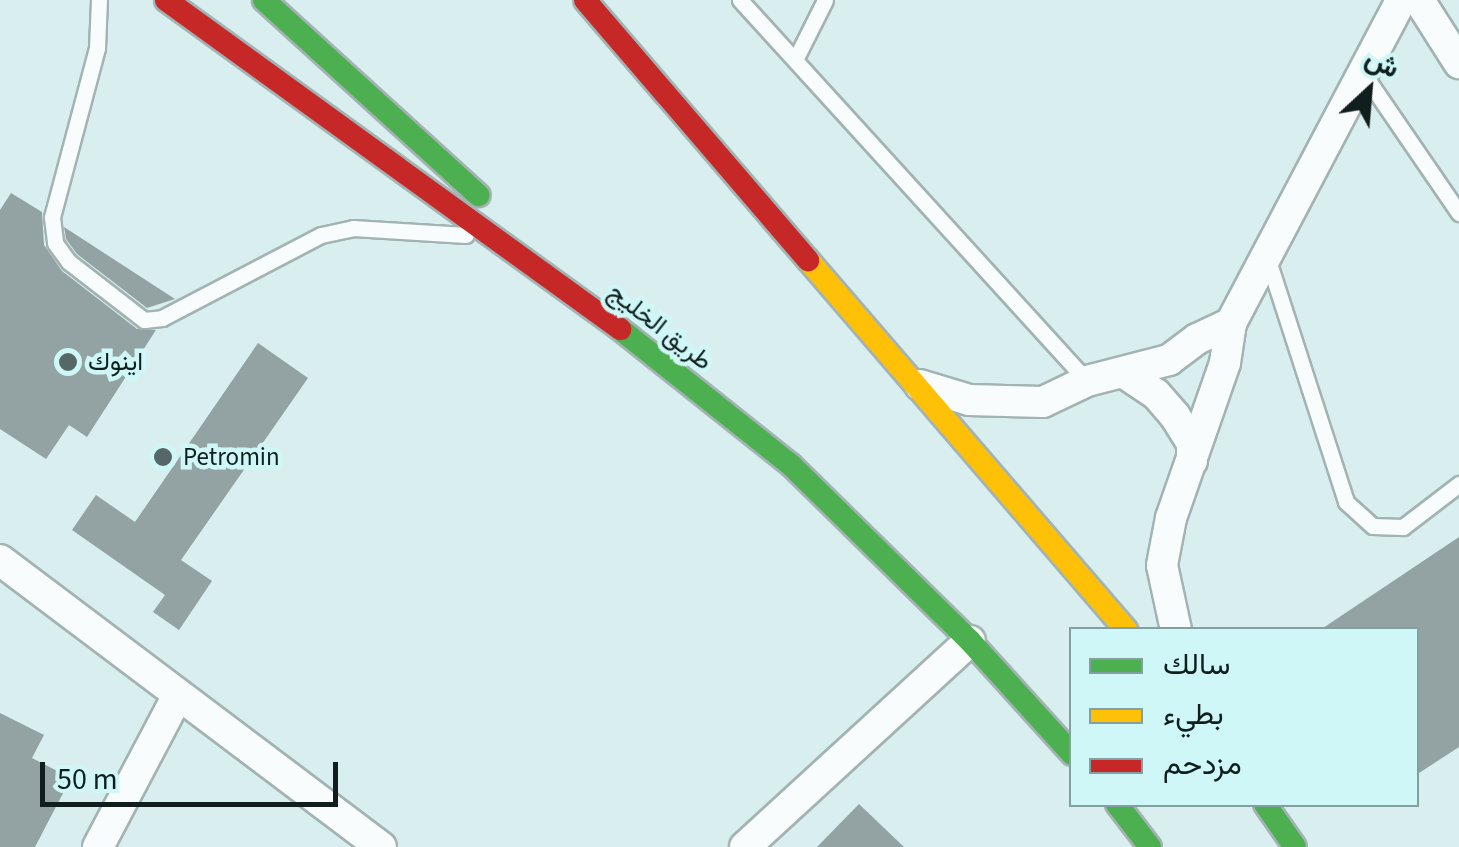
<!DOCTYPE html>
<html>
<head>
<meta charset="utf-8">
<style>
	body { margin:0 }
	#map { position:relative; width:1459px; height:847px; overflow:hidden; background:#d9eeee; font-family:"Source Sans 3",Vazirmatn,sans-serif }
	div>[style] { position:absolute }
	.building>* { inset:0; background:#93a3a3 }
	.roads { filter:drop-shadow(2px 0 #a3b3b3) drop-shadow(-2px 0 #a3b3b3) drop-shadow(0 2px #a3b3b3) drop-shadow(0 -2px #a3b3b3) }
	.lane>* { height:15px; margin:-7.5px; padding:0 7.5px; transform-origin:7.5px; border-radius:7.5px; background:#f9fcfc }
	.street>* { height:30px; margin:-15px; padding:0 15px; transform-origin:15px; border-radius:15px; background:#f9fcfc }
	.fast>* { height:22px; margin:-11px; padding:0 11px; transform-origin:11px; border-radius:11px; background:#4caf50 }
	.slow>* { height:22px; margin:-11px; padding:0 11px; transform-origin:11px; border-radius:11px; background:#ffc107 }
	.jam>* { height:22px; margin:-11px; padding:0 11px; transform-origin:11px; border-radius:11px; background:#c62828 }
	.dots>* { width:28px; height:28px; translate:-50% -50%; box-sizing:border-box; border:5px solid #d0f7f7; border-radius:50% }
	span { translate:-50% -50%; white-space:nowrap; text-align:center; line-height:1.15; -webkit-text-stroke:9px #d0f7f7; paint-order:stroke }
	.street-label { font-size:25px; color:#101e1e }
	.poi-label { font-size:25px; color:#101e1e }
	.left { translate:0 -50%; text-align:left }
	.legend { position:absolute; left:1069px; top:627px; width:350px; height:180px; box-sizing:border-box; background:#d0f7f7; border:2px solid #83a0a0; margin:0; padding:12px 18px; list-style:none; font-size:30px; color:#101e1e }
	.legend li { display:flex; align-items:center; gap:20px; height:50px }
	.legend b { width:50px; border:2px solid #83a0a0 }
	.north { position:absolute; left:1319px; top:40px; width:100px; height:100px; -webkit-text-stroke:8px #d0f7f7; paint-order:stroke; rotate:26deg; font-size:28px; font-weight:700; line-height:40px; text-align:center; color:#101e1e }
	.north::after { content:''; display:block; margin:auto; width:35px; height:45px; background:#101e1e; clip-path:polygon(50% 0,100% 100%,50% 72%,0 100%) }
	.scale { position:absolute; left:40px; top:762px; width:298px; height:45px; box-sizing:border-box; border:5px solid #101e1e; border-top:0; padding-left:12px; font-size:30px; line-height:35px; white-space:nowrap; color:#101e1e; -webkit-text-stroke:8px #d0f7f7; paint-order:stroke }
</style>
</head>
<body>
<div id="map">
	<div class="building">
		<i style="clip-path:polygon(11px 193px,42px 212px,44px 245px,62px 271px,137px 329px,156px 330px,87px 437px,69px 425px,46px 459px,0 429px,0 210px)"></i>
		<i style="clip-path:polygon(64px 227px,175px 299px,147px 308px,77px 254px,66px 239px)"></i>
		<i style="clip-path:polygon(258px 343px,308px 378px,181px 560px,212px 581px,179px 630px,153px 612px,165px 595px,72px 530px,96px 495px,135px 522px)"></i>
		<i style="clip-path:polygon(1459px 537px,1459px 747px,1416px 775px,1416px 630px,1320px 630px)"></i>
		<i style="clip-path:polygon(0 713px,44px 735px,32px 758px,71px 778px,35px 847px,0 847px)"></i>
		<i style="clip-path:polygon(859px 804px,904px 847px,817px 847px)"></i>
	</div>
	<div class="roads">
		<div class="lane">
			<i style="left:99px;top:0;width:48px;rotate:92.4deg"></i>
			<i style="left:97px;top:48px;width:175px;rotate:104.9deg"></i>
			<i style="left:52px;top:217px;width:26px;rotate:83deg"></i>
			<i style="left:55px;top:243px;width:24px;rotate:54deg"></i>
			<i style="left:69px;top:262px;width:95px;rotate:37.7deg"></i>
			<i style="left:144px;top:320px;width:18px;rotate:-6deg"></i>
			<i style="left:162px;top:318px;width:179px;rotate:-27.6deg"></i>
			<i style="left:321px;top:235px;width:33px;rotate:-12deg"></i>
			<i style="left:353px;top:228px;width:113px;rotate:3.5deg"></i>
			<i style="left:740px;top:0;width:515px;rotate:47.67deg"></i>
			<i style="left:795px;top:60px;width:67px;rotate:-63.4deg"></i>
			<i style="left:1363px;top:73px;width:170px;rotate:55.6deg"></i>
			<i style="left:1268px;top:260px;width:254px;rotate:72.1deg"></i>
			<i style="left:1346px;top:502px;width:36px;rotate:42deg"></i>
			<i style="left:1373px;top:526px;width:30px;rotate:2deg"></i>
			<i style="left:1403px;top:527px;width:71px;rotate:-37.5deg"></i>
		</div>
		<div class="street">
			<i style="left:1419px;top:0;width:75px;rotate:57.6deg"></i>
			<i style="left:1126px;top:374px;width:36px;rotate:34deg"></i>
			<i style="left:1156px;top:394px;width:29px;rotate:49deg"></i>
			<i style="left:1175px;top:416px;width:32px;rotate:58deg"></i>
			<i style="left:1192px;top:443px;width:18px;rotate:90deg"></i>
			<i style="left:920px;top:385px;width:51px;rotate:17deg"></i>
			<i style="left:969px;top:400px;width:74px;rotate:1.5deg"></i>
			<i style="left:1043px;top:402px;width:49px;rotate:-25.5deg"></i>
			<i style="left:1087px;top:381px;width:85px;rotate:-14.4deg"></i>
			<i style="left:1169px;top:360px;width:35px;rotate:-37deg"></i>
			<i style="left:1197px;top:339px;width:38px;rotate:-25deg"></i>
			<i style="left:0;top:560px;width:477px;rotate:37deg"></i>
			<i style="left:1176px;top:630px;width:66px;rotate:-102.2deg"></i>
			<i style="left:1162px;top:565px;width:48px;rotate:-79.2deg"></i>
			<i style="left:1171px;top:518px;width:164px;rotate:-70.8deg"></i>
			<i style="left:1225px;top:363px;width:40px;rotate:-81.5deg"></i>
			<i style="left:1231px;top:323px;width:365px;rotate:-62.2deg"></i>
			<i style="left:98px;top:847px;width:172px;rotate:-62.2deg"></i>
			<i style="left:745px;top:847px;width:305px;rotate:-42.5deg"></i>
		</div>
		<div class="fast">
			<i style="left:264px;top:0;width:290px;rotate:42.3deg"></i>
			<i style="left:620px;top:329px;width:218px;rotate:38.5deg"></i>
			<i style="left:791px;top:465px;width:251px;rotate:44.5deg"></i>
			<i style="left:970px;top:641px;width:152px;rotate:47.9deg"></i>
			<i style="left:1117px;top:804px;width:54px;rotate:52.5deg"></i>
			<i style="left:1265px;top:804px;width:52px;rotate:55.1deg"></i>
		</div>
		<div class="slow">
			<i style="left:808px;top:260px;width:488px;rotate:49.3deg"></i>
		</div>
		<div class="jam">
			<i style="left:166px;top:0;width:561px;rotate:35.93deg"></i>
			<i style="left:585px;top:0;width:343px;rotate:49.4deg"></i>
		</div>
	</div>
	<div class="dots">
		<i style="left:68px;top:362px;background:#566767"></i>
		<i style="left:163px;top:457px;background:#566767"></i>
	</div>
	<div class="street-label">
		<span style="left:660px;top:327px;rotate:38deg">طريق الخليج</span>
	</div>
	<div class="poi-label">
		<span class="left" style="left:88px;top:362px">اينوك</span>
		<span class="left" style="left:183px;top:457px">Petromin</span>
	</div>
	<ul class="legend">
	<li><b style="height:12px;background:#4caf50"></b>سالك</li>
	<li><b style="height:12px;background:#ffc107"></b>بطيء</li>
	<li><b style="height:12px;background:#c62828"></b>مزدحم</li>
	</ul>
	<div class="north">ش</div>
	<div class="scale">50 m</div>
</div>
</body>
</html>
